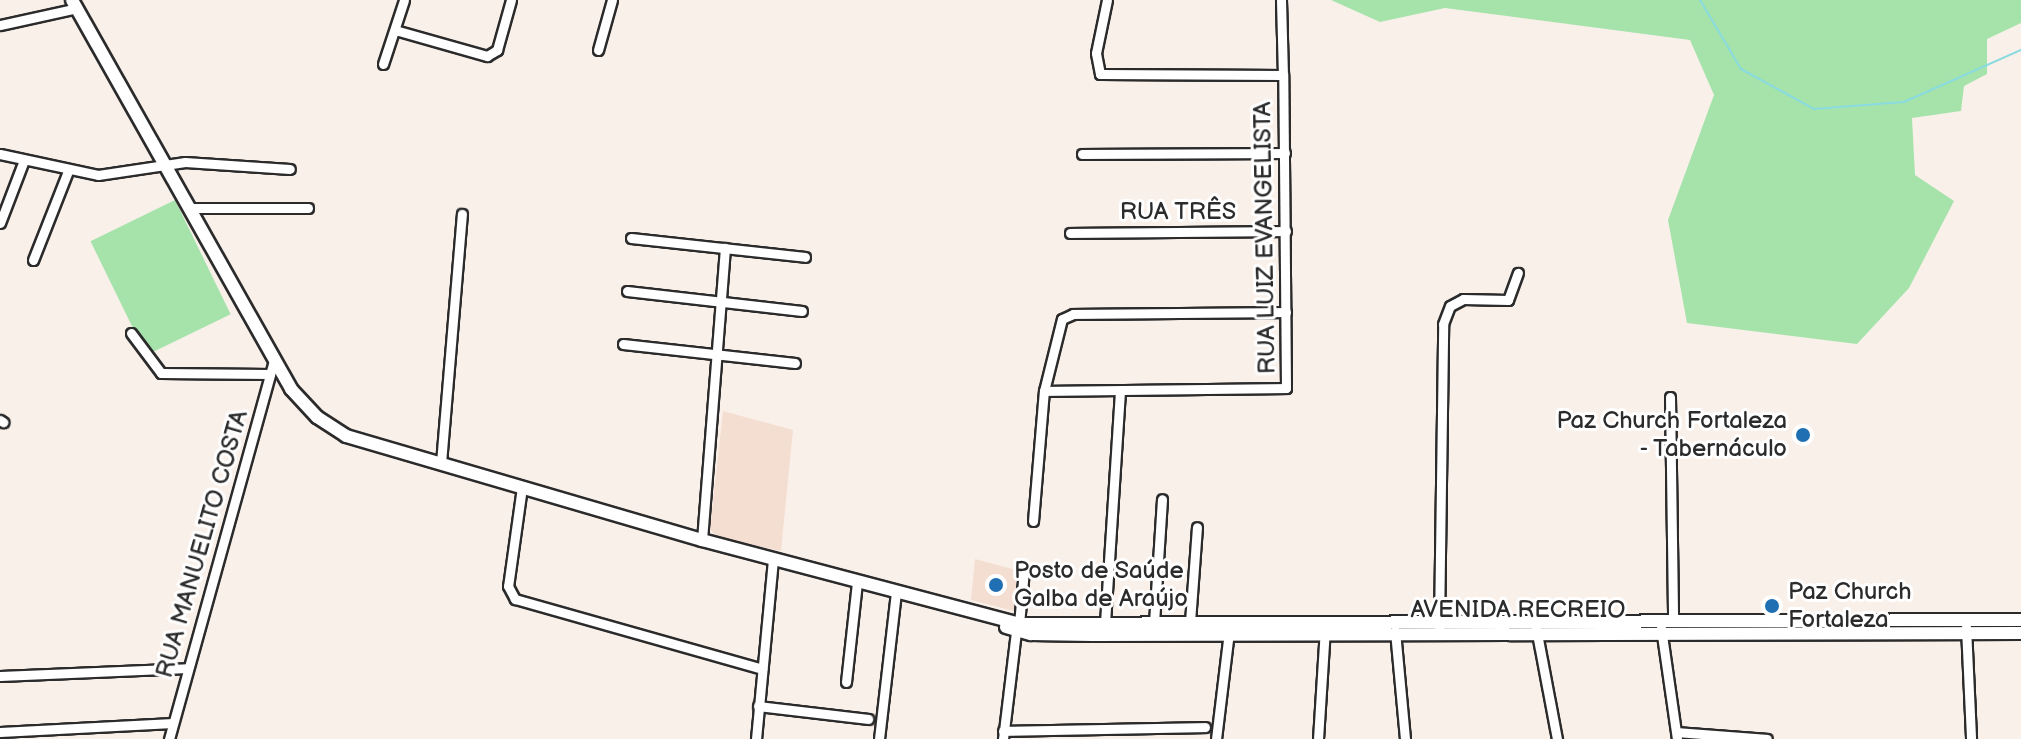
<!DOCTYPE html>
<html>
<head>
<meta charset="utf-8">
<style>
	body { margin:0 }
	#map { position:relative; width:2021px; height:739px; overflow:hidden; background:#faf0ea; font-family:"Balsamiq Sans",sans-serif }
	div>[style] { position:absolute }
	.built>* { inset:0; background:#f4ded1 }
	.green>* { inset:0; background:#a5e3ab; transform-origin:0 0 }
	.stream>* { height:2px; margin:-1px; padding:0 1px; transform-origin:1px; border-radius:1px; background:#8adbe0 }
	.roads { filter:drop-shadow(2px 0 #2b2b2b) drop-shadow(-2px 0 #2b2b2b) drop-shadow(0 2px #2b2b2b) drop-shadow(0 -2px #2b2b2b) }
	.street>* { height:9px; margin:-4.5px; padding:0 4.5px; transform-origin:4.5px; border-radius:4.5px; background:#fff }
	.secondary>* { height:12px; margin:-6px; padding:0 6px; transform-origin:6px; border-radius:6px; background:#fff }
	.dots>* { width:22px; height:22px; translate:-50% -50%; box-sizing:border-box; border:4px solid #fff; border-radius:50% }
	span { translate:-50% -50%; white-space:nowrap; text-align:center; line-height:1.15; -webkit-text-stroke:6px #fff; paint-order:stroke }
	.street-label { font-size:24px; color:#2b2b2b }
	.poi-label { font-size:24px; color:#2b2b2b }
	.right { translate:-100% -50%; text-align:right }
	.left { translate:0 -50%; text-align:left }
</style>
</head>
<body>
<div id="map">
	<div class="built">
		<i style="clip-path:polygon(723px 411px,793px 430px,781px 551px,717px 537px,710px 529px)"></i>
		<i style="clip-path:polygon(975px 559px,1020px 571px,1018px 612px,971px 600px)"></i>
	</div>
	<div class="green">
		<i style="clip-path:polygon(1331px 0,2021px 0,2021px 23px,1987px 39px,1987px 74px,1964px 86px,1961px 111px,1912px 118px,1915px 175px,1954px 201px,1909px 288px,1857px 344px,1687px 323px,1668px 220px,1714px 95px,1690px 40px,1445px 8px,1380px 22px)"></i>
		<i style="left:175px;top:200px;width:127px;height:94px;rotate:64deg"></i>
	</div>
	<div class="stream">
		<i style="left:1700px;top:0;width:80px;rotate:59.3deg"></i>
		<i style="left:1741px;top:69px;width:83px;rotate:28.7deg"></i>
		<i style="left:1814px;top:109px;width:90px;rotate:-4.4deg"></i>
		<i style="left:1904px;top:102px;width:128px;rotate:-24deg"></i>
	</div>
	<div class="roads">
		<div class="street">
			<i style="left:1281px;top:0;width:75px;rotate:88.5deg"></i>
			<i style="left:0;top:25px;width:79px;rotate:-12.4deg"></i>
			<i style="left:395px;top:30px;width:96px;rotate:15.8deg"></i>
			<i style="left:487px;top:56px;width:12px;rotate:-31deg"></i>
			<i style="left:497px;top:50px;width:52px;rotate:-74.4deg"></i>
			<i style="left:598px;top:50px;width:52px;rotate:-74.4deg"></i>
			<i style="left:383px;top:64px;width:67px;rotate:-71.8deg"></i>
			<i style="left:0;top:154px;width:100px;rotate:12.1deg"></i>
			<i style="left:98px;top:175px;width:88px;rotate:-8.5deg"></i>
			<i style="left:185px;top:162px;width:105px;rotate:3.8deg"></i>
			<i style="left:1082px;top:154px;width:203px;rotate:-0.3deg"></i>
			<i style="left:190px;top:208px;width:118px"></i>
			<i style="left:0;top:223px;width:67px;rotate:-69.1deg"></i>
			<i style="left:1070px;top:233px;width:216px;rotate:-0.5deg"></i>
			<i style="left:631px;top:238px;width:175px;rotate:6.2deg"></i>
			<i style="left:33px;top:260px;width:96px;rotate:-68.5deg"></i>
			<i style="left:627px;top:291px;width:176px;rotate:6.5deg"></i>
			<i style="left:131px;top:333px;width:50px;rotate:53.1deg"></i>
			<i style="left:161px;top:373px;width:109px;rotate:0.5deg"></i>
			<i style="left:623px;top:344px;width:173px;rotate:6.3deg"></i>
			<i style="left:1044px;top:391px;width:242px;rotate:-0.7deg"></i>
			<i style="left:1286px;top:388px;width:313px;rotate:-90.5deg"></i>
			<i style="left:1283px;top:75px;width:183px;rotate:-179.7deg"></i>
			<i style="left:1100px;top:74px;width:21px;rotate:-101deg"></i>
			<i style="left:1096px;top:53px;width:54px;rotate:-78.3deg"></i>
			<i style="left:1670px;top:397px;width:222px;rotate:89.2deg"></i>
			<i style="left:0;top:420px;width:4px;rotate:34deg"></i>
			<i style="left:441px;top:463px;width:250px;rotate:-85.2deg"></i>
			<i style="left:522px;top:487px;width:100px;rotate:98deg"></i>
			<i style="left:508px;top:586px;width:15px;rotate:62deg"></i>
			<i style="left:515px;top:599px;width:257px;rotate:15.8deg"></i>
			<i style="left:1033px;top:521px;width:130px;rotate:-85.2deg"></i>
			<i style="left:1044px;top:391px;width:74px;rotate:-76deg"></i>
			<i style="left:1062px;top:319px;width:12px;rotate:-24deg"></i>
			<i style="left:1073px;top:314px;width:213px;rotate:-0.5deg"></i>
			<i style="left:702px;top:540px;width:293px;rotate:-85.5deg"></i>
			<i style="left:1190px;top:622px;width:95px;rotate:-85.8deg"></i>
			<i style="left:1105px;top:623px;width:233px;rotate:-86.3deg"></i>
			<i style="left:1154px;top:623px;width:124px;rotate:-86.3deg"></i>
			<i style="left:1019px;top:624px;width:54px;rotate:-84.7deg"></i>
			<i style="left:1439px;top:627px;width:303px;rotate:-89.2deg"></i>
			<i style="left:1443px;top:324px;width:19px;rotate:-69deg"></i>
			<i style="left:1450px;top:306px;width:15px;rotate:-28deg"></i>
			<i style="left:1463px;top:299px;width:45px;rotate:1.3deg"></i>
			<i style="left:1508px;top:300px;width:29px;rotate:-70deg"></i>
			<i style="left:1966px;top:627px;width:112px;rotate:87.4deg"></i>
			<i style="left:1536px;top:628px;width:113px;rotate:79.3deg"></i>
			<i style="left:1661px;top:628px;width:112px;rotate:81.8deg"></i>
			<i style="left:1395px;top:631px;width:108px;rotate:84.7deg"></i>
			<i style="left:0;top:676px;width:188px;rotate:-2.4deg"></i>
			<i style="left:846px;top:682px;width:100px;rotate:-83.7deg"></i>
			<i style="left:758px;top:706px;width:111px;rotate:6.7deg"></i>
			<i style="left:1003px;top:731px;width:202px;rotate:-1.1deg"></i>
			<i style="left:0;top:732px;width:173px;rotate:-3deg"></i>
			<i style="left:1677px;top:732px;width:90px;rotate:4.4deg"></i>
			<i style="left:169px;top:739px;width:393px;rotate:-74.5deg"></i>
			<i style="left:756px;top:739px;width:180px;rotate:-84.6deg"></i>
			<i style="left:879px;top:739px;width:147px;rotate:-83.4deg"></i>
			<i style="left:1003px;top:739px;width:109px;rotate:-83.1deg"></i>
			<i style="left:1216px;top:739px;width:109px;rotate:-83.1deg"></i>
			<i style="left:1318px;top:739px;width:110px;rotate:-86.4deg"></i>
		</div>
		<div class="secondary">
			<i style="left:72px;top:0;width:446px;rotate:60.6deg"></i>
			<i style="left:291px;top:389px;width:38px;rotate:47deg"></i>
			<i style="left:317px;top:417px;width:35px;rotate:33deg"></i>
			<i style="left:346px;top:436px;width:371px;rotate:16.3deg"></i>
			<i style="left:702px;top:540px;width:328px;rotate:14.8deg"></i>
			<i style="left:1019px;top:624px;width:1002px;rotate:-0.23deg"></i>
			<i style="left:1006px;top:627px;width:26px;rotate:16deg"></i>
			<i style="left:1031px;top:634px;width:61px;rotate:0.9deg"></i>
			<i style="left:1092px;top:635px;width:929px;rotate:-0.12deg"></i>
		</div>
	</div>
	<div class="dots">
		<i style="left:1803px;top:435px;background:#1f6fb2"></i>
		<i style="left:996px;top:585px;background:#1f6fb2"></i>
		<i style="left:1772px;top:606px;background:#1f6fb2"></i>
	</div>
	<div class="street-label">
		<span style="left:1178px;top:212px">RUA TRÊS</span>
		<span style="left:1265px;top:238px;rotate:-91deg">RUA LUIZ EVANGELISTA</span>
		<span style="left:202px;top:544px;rotate:-74deg">RUA MANUELITO COSTA</span>
		<span style="left:1518px;top:610px">AVENIDA RECREIO</span>
	</div>
	<div class="poi-label">
		<span class="right" style="left:1787px;top:435px">Paz Church Fortaleza<br>- Tabernáculo</span>
		<span class="left" style="left:1014px;top:585px">Posto de Saúde<br>Galba de Araújo</span>
		<span class="left" style="left:1788px;top:606px">Paz Church<br>Fortaleza</span>
	</div>
</div>
</body>
</html>
